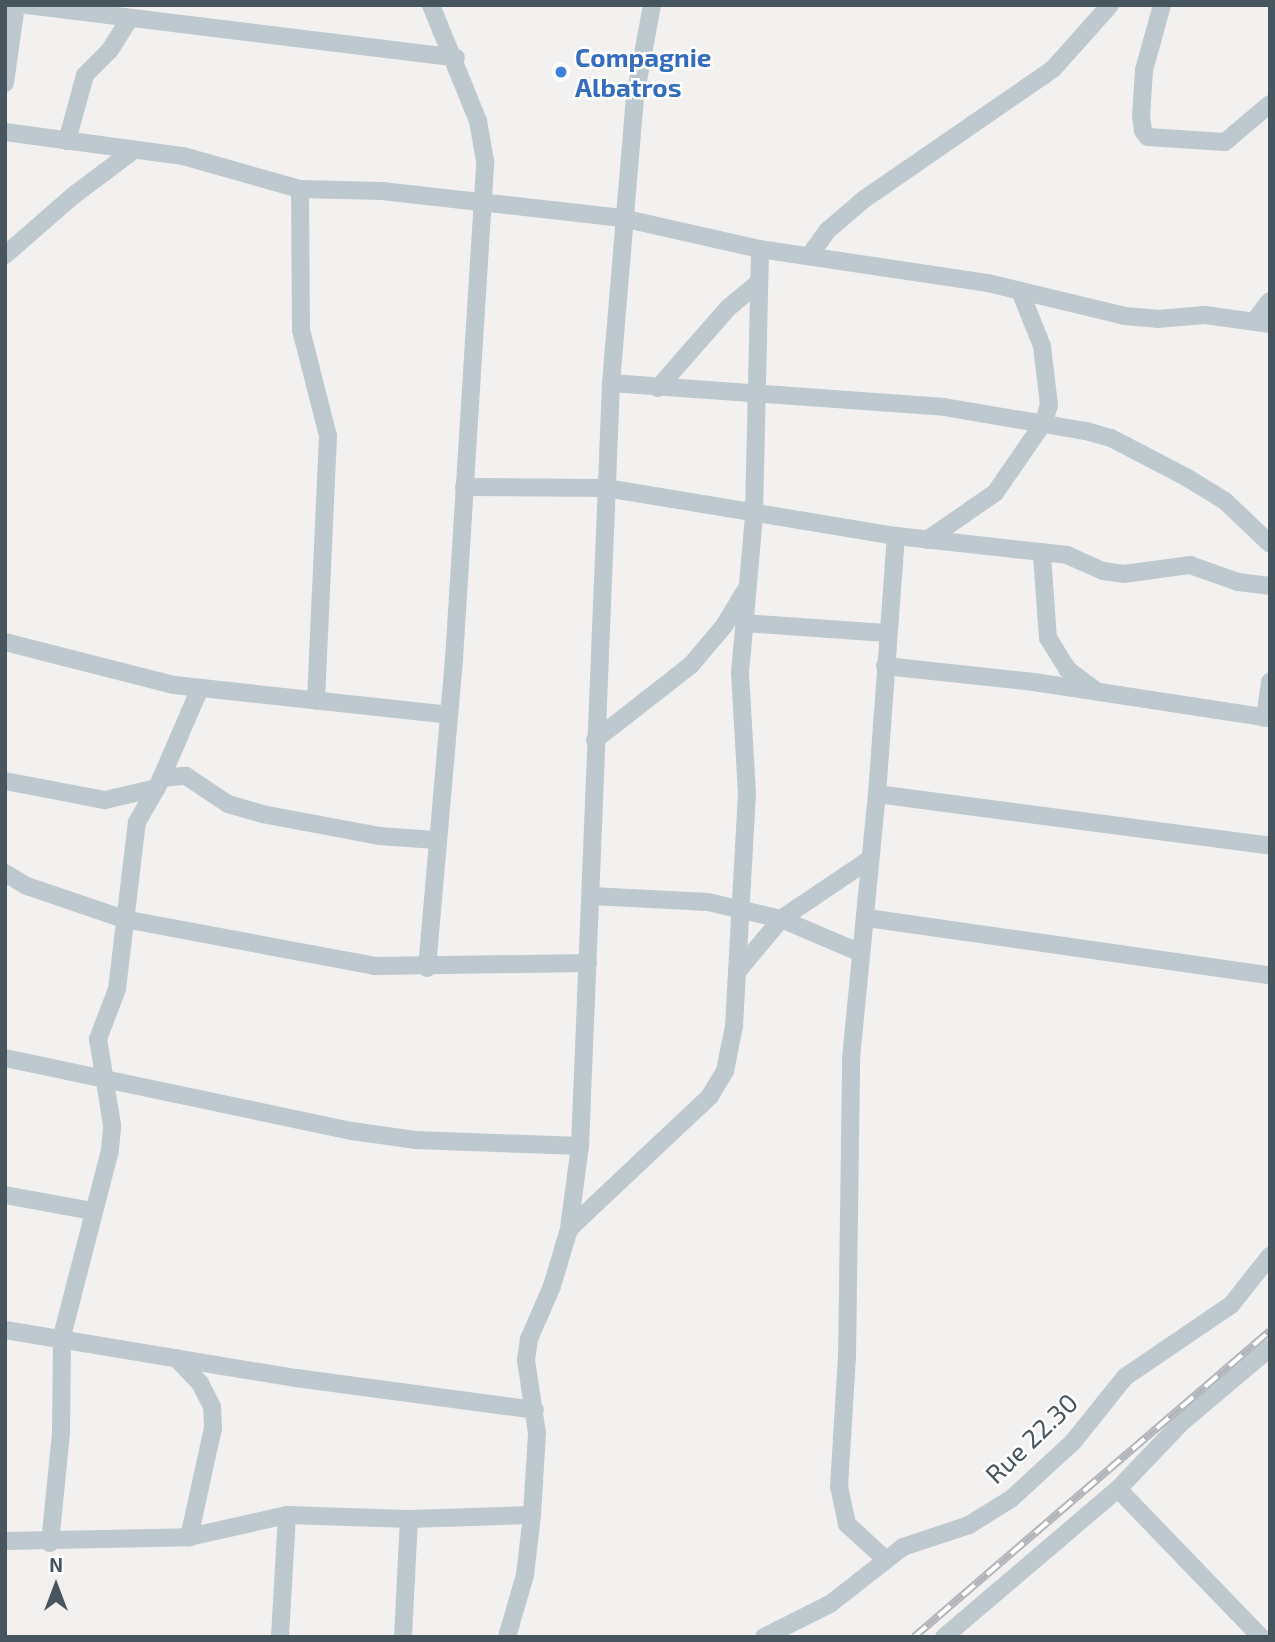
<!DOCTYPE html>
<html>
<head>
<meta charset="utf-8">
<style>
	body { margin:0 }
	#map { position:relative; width:1275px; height:1642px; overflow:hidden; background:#f3f0f0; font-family:"Exo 2",sans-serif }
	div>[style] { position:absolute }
	.street>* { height:18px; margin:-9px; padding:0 9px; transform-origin:9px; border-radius:9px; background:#bdc9cf }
	.rail>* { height:8px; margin-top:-4px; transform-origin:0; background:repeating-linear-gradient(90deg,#fff 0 16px,#b2b6bb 0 32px); box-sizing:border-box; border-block:2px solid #b2b6bb }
	.dots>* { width:19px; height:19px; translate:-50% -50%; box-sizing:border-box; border:4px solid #fff; border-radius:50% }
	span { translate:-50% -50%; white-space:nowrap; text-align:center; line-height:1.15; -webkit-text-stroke:5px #fff; paint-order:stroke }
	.shop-label { font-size:26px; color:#366cbe; font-weight:700 }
	.left { translate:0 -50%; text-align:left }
	.street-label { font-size:26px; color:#47555e }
	.frame { position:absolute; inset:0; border:7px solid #47555e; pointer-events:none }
	.north { position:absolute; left:21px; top:1551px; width:70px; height:70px; -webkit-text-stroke:5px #fff; paint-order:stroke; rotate:0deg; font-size:19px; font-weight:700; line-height:28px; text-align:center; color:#47555e }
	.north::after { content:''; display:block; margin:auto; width:24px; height:32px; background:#47555e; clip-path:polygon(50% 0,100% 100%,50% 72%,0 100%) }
</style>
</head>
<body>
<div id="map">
	<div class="street">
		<i style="left:27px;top:5px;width:432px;rotate:7deg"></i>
		<i style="left:1162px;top:5px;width:67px;rotate:105.5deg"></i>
		<i style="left:1144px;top:70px;width:46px;rotate:93.7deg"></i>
		<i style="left:1141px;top:116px;width:15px;rotate:82deg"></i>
		<i style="left:1143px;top:131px;width:8px;rotate:50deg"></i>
		<i style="left:1148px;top:137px;width:77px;rotate:3.7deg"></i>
		<i style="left:1225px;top:142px;width:59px;rotate:-40.2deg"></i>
		<i style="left:5px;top:83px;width:79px;rotate:-82deg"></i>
		<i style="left:5px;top:132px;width:180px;rotate:7.7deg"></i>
		<i style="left:183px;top:156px;width:122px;rotate:15.8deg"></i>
		<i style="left:300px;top:189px;width:82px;rotate:1.4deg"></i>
		<i style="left:382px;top:191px;width:242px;rotate:6.4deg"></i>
		<i style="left:622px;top:218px;width:141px;rotate:12.7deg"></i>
		<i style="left:760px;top:249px;width:231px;rotate:8.5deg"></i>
		<i style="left:988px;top:283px;width:141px;rotate:13.5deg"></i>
		<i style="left:1125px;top:316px;width:32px;rotate:5deg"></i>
		<i style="left:1157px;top:319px;width:48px;rotate:-4.8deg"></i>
		<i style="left:1205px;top:315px;width:66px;rotate:7.9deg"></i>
		<i style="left:67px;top:141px;width:68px;rotate:-74.7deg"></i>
		<i style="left:85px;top:75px;width:35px;rotate:-45deg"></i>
		<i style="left:110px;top:50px;width:36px;rotate:-58deg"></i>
		<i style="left:300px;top:189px;width:141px;rotate:89.6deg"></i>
		<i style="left:301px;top:330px;width:109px;rotate:75.7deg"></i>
		<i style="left:328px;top:436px;width:265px;rotate:92.6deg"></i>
		<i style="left:5px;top:255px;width:91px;rotate:-41deg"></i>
		<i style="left:74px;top:195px;width:75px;rotate:-36.9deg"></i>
		<i style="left:809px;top:256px;width:31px;rotate:-54deg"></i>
		<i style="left:827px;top:231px;width:48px;rotate:-40.7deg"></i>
		<i style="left:863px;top:200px;width:231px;rotate:-34.6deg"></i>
		<i style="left:1053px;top:69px;width:86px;rotate:-48.3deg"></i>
		<i style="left:1255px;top:320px;width:24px;rotate:-52deg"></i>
		<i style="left:611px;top:383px;width:334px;rotate:4.1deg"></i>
		<i style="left:944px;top:407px;width:144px;rotate:9.6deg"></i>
		<i style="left:1086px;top:431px;width:26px;rotate:16deg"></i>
		<i style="left:1111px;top:438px;width:85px;rotate:27.5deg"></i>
		<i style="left:1186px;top:477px;width:46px;rotate:31.6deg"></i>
		<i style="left:1225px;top:501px;width:62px;rotate:43.7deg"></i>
		<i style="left:658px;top:388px;width:106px;rotate:-48.8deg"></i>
		<i style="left:728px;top:308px;width:40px;rotate:-40deg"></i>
		<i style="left:464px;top:487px;width:142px;rotate:0.4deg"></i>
		<i style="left:606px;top:488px;width:294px;rotate:9.4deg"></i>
		<i style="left:896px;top:536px;width:172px;rotate:6.3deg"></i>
		<i style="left:1067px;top:555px;width:39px;rotate:24deg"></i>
		<i style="left:1103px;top:571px;width:21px;rotate:8deg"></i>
		<i style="left:1124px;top:574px;width:67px;rotate:-7.8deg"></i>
		<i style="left:1190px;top:565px;width:51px;rotate:19.5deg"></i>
		<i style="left:1238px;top:582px;width:32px;rotate:7deg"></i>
		<i style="left:927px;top:540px;width:83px;rotate:-34.7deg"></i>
		<i style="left:995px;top:493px;width:86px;rotate:-55.4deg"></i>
		<i style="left:1044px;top:422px;width:18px;rotate:-74deg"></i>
		<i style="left:1049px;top:405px;width:59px;rotate:-96.8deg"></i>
		<i style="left:1042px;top:346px;width:59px;rotate:-111.8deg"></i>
		<i style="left:1042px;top:555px;width:83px;rotate:85.9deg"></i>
		<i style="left:1048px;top:638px;width:36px;rotate:58deg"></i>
		<i style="left:1067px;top:669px;width:36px;rotate:37deg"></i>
		<i style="left:744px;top:623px;width:142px;rotate:4deg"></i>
		<i style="left:5px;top:642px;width:174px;rotate:14.3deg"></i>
		<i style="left:174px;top:685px;width:276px;rotate:6.2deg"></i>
		<i style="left:885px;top:666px;width:150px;rotate:6.1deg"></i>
		<i style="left:1034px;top:682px;width:239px;rotate:8.7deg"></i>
		<i style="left:1265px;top:718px;width:37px;rotate:-82deg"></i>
		<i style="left:595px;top:740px;width:122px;rotate:-38deg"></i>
		<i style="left:691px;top:665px;width:51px;rotate:-49.8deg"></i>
		<i style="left:724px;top:626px;width:41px;rotate:-59deg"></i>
		<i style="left:161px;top:778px;width:25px;rotate:-5deg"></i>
		<i style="left:186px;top:776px;width:50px;rotate:33.7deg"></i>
		<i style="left:228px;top:804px;width:35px;rotate:16deg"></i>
		<i style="left:262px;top:814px;width:119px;rotate:10.6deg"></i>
		<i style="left:379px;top:836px;width:57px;rotate:4deg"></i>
		<i style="left:5px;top:781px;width:102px;rotate:10.8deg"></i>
		<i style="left:105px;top:800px;width:53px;rotate:-13deg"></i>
		<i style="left:877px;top:794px;width:396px;rotate:7.5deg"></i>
		<i style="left:5px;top:873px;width:26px;rotate:31deg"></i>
		<i style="left:27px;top:886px;width:102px;rotate:18.8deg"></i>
		<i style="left:124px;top:919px;width:255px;rotate:10.6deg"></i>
		<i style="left:375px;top:966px;width:213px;rotate:-0.8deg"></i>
		<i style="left:591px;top:896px;width:117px;rotate:2.9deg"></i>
		<i style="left:708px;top:902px;width:75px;rotate:13.1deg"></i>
		<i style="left:781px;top:919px;width:87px;rotate:23deg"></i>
		<i style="left:867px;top:918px;width:407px;rotate:8.1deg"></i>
		<i style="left:427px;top:968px;width:310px;rotate:-85deg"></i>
		<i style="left:454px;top:659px;width:499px;rotate:-86.4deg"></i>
		<i style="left:485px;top:161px;width:41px;rotate:-99.9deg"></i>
		<i style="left:478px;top:121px;width:125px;rotate:-112.1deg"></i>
		<i style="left:737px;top:972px;width:69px;rotate:-50.3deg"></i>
		<i style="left:781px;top:919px;width:107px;rotate:-34deg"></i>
		<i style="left:5px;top:1058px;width:355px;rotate:11.9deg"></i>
		<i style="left:352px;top:1131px;width:65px;rotate:8deg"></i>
		<i style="left:416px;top:1140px;width:164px;rotate:2.1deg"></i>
		<i style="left:5px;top:1195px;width:88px;rotate:10.4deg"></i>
		<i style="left:569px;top:1229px;width:194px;rotate:-43.3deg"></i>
		<i style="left:710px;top:1096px;width:29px;rotate:-59deg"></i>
		<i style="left:725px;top:1071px;width:46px;rotate:-78.7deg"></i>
		<i style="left:734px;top:1026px;width:232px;rotate:-86.8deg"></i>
		<i style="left:747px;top:794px;width:121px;rotate:-93.3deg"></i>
		<i style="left:740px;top:673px;width:159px;rotate:-84.9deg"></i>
		<i style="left:754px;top:515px;width:266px;rotate:-88.7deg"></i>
		<i style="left:5px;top:1330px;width:295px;rotate:9.4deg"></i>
		<i style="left:296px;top:1378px;width:241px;rotate:7.6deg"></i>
		<i style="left:176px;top:1358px;width:35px;rotate:46deg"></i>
		<i style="left:200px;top:1383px;width:27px;rotate:63deg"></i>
		<i style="left:212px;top:1407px;width:21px;rotate:87deg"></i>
		<i style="left:213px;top:1428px;width:112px;rotate:102.4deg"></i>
		<i style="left:1118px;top:1489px;width:206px;rotate:46deg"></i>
		<i style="left:287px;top:1515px;width:122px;rotate:1.9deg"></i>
		<i style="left:409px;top:1519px;width:123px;rotate:-1.9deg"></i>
		<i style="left:5px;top:1541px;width:184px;rotate:-1.2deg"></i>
		<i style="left:189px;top:1537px;width:100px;rotate:-12.7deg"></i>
		<i style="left:287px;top:1515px;width:122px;rotate:93.3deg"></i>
		<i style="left:50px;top:1543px;width:112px;rotate:-84.3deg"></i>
		<i style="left:61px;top:1432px;width:96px;rotate:-89.4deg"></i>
		<i style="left:62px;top:1336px;width:192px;rotate:-75.5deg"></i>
		<i style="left:110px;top:1150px;width:25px;rotate:-85deg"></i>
		<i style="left:112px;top:1125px;width:87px;rotate:-99.2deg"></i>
		<i style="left:98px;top:1039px;width:53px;rotate:-69.2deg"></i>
		<i style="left:117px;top:989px;width:168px;rotate:-83.2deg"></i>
		<i style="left:137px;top:822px;width:39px;rotate:-60deg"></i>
		<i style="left:157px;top:788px;width:109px;rotate:-66.7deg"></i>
		<i style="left:885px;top:1559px;width:52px;rotate:-137.4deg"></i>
		<i style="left:847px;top:1524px;width:38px;rotate:-102deg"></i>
		<i style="left:839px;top:1487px;width:129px;rotate:-86.5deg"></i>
		<i style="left:847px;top:1358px;width:300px;rotate:-89.2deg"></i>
		<i style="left:851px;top:1058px;width:265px;rotate:-84.4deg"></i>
		<i style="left:877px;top:794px;width:259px;rotate:-85.8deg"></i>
		<i style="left:403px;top:1637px;width:118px;rotate:-87.1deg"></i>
		<i style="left:507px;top:1637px;width:65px;rotate:-73.8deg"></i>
		<i style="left:525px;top:1575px;width:60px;rotate:-83.3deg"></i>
		<i style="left:532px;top:1515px;width:82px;rotate:-86.5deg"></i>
		<i style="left:537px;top:1433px;width:74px;rotate:-98.6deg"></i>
		<i style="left:526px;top:1360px;width:21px;rotate:-82deg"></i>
		<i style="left:529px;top:1339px;width:58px;rotate:-66.5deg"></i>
		<i style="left:552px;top:1286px;width:59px;rotate:-73.4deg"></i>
		<i style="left:569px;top:1229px;width:84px;rotate:-82.5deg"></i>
		<i style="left:580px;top:1146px;width:764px;rotate:-87.67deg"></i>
		<i style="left:611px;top:383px;width:287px;rotate:-85.2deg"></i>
		<i style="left:635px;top:97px;width:94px;rotate:-79.5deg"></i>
		<i style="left:764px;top:1637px;width:74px;rotate:-26.6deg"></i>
		<i style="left:830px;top:1604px;width:93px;rotate:-38deg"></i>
		<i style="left:903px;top:1547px;width:70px;rotate:-18.4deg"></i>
		<i style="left:969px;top:1525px;width:49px;rotate:-31.8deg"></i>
		<i style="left:1011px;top:1499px;width:84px;rotate:-42.6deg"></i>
		<i style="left:1073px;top:1442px;width:83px;rotate:-51.3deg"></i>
		<i style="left:1125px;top:1377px;width:128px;rotate:-34.2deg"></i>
		<i style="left:1231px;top:1305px;width:63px;rotate:-51.5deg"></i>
		<i style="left:944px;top:1637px;width:228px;rotate:-40.4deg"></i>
		<i style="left:1118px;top:1489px;width:93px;rotate:-46.3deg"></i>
		<i style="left:1182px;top:1422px;width:115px;rotate:-40.1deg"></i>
	</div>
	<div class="rail">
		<i style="left:914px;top:1637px;width:469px;rotate:-40.7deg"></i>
	</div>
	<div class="dots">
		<i style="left:561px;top:72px;background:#3f7fe0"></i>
	</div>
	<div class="shop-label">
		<span class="left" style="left:575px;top:72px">Compagnie<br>Albatros</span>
	</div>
	<div class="street-label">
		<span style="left:1031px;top:1438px;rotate:-44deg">Rue 22.30</span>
	</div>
	<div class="frame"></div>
	<div class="north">N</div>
</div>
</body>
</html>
